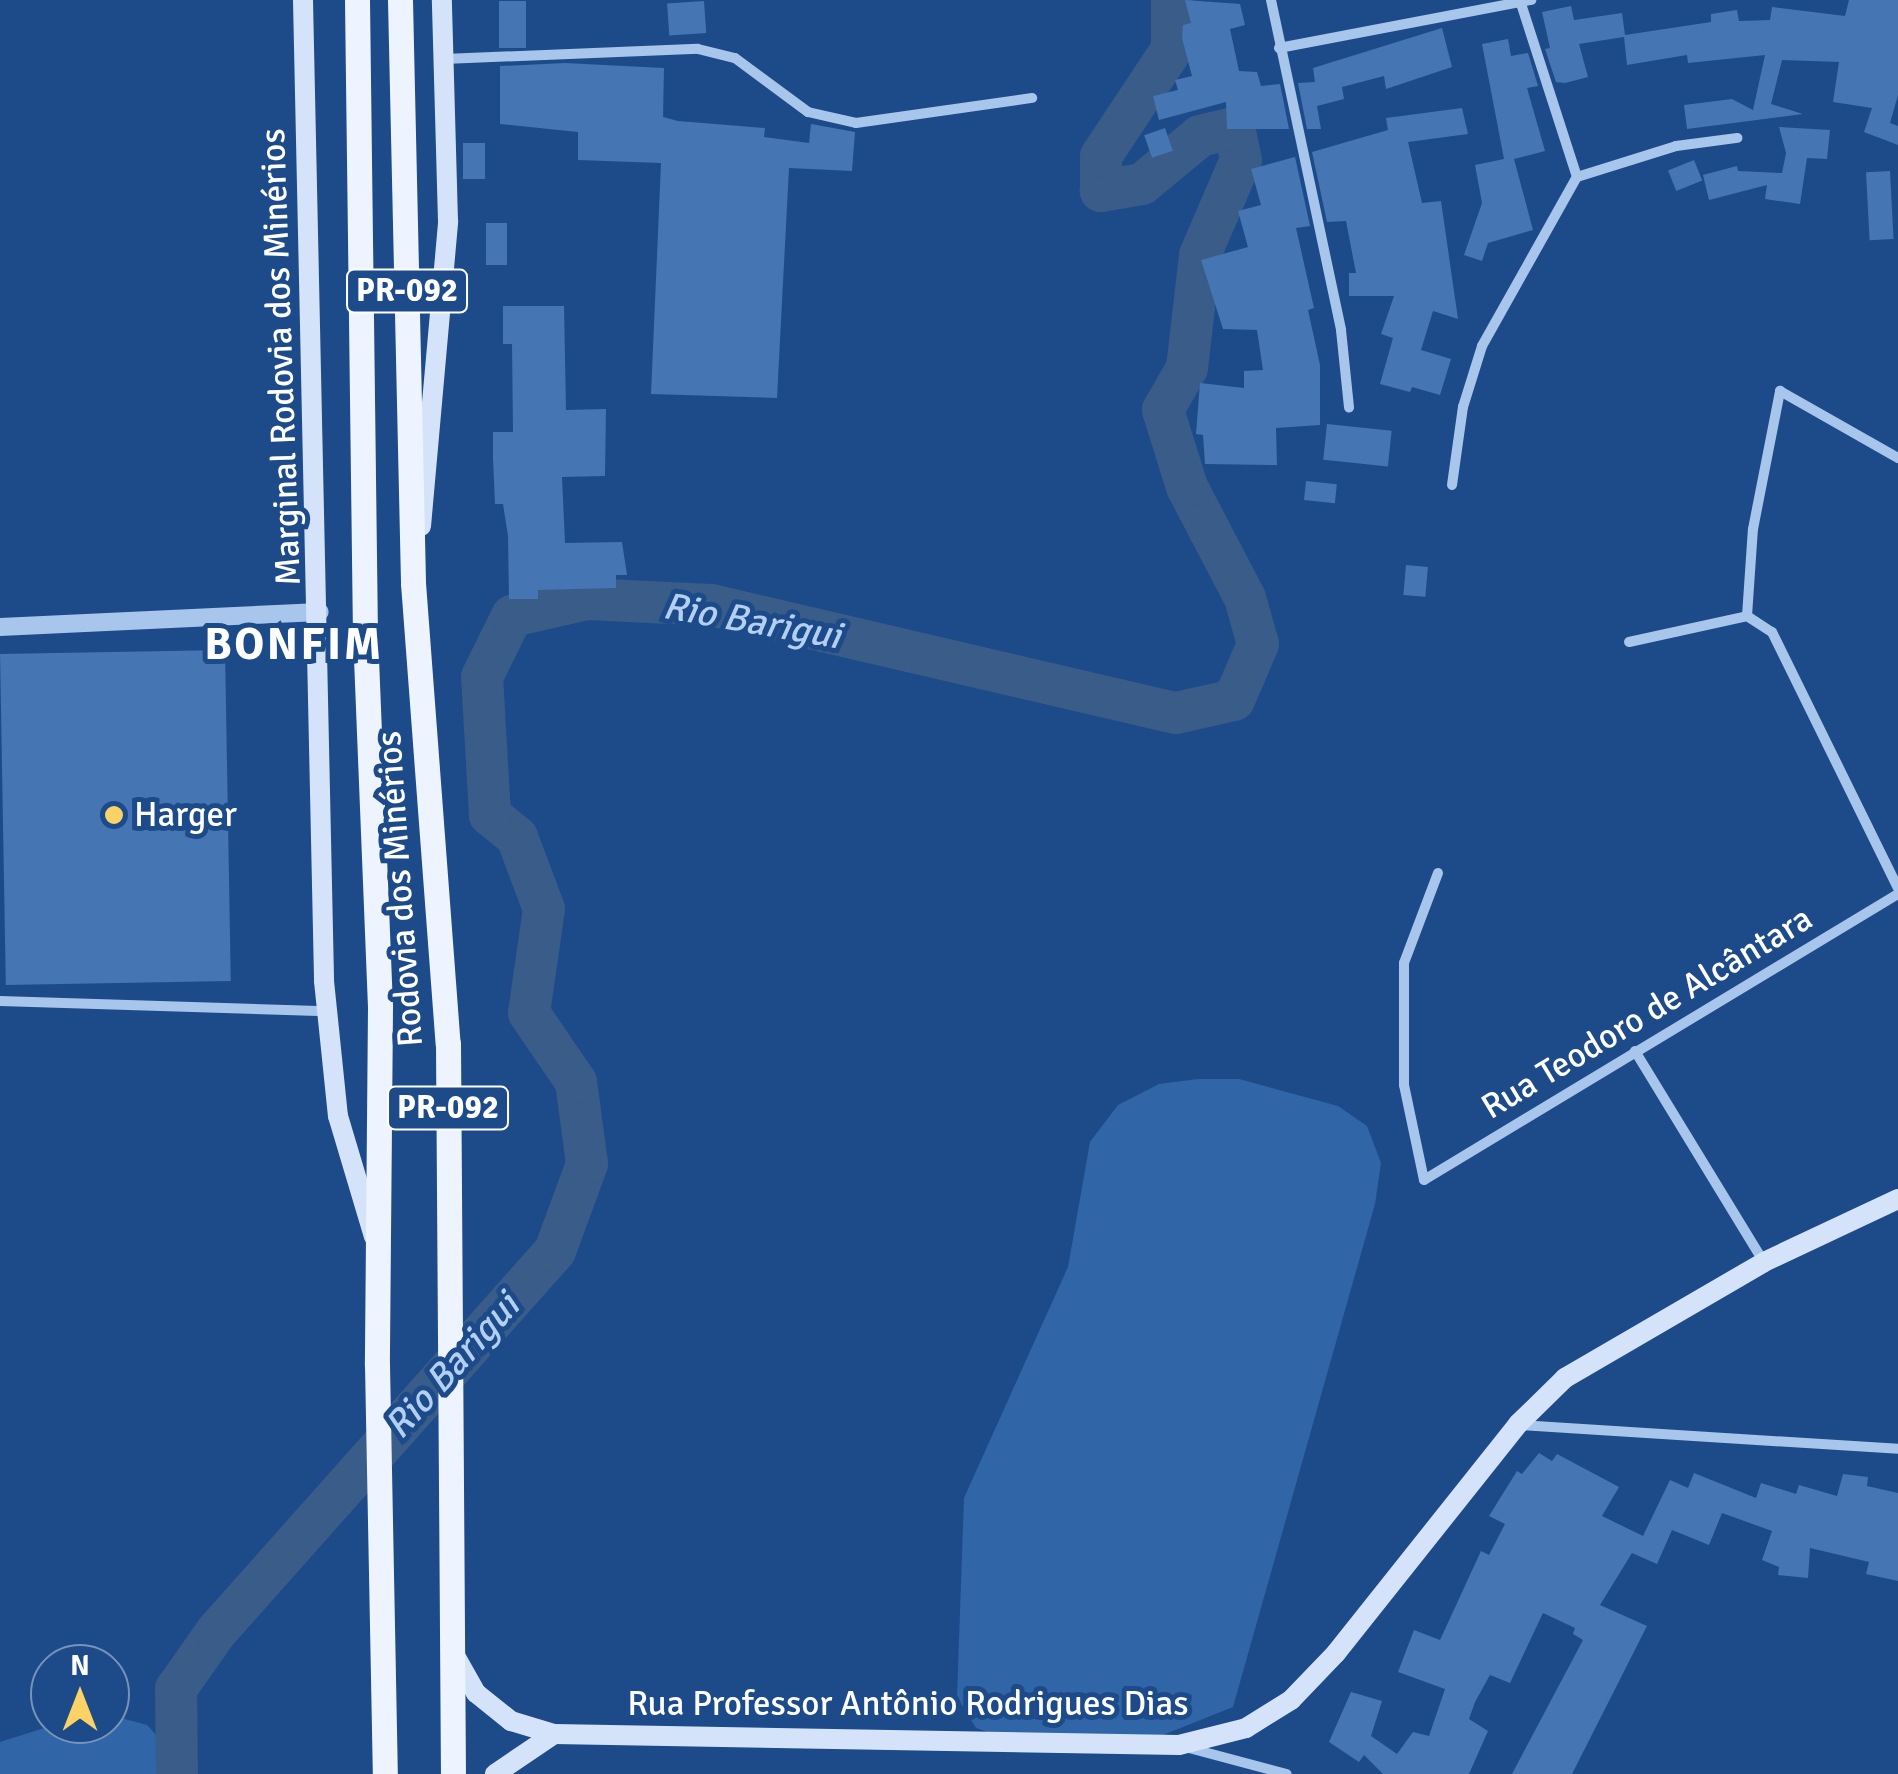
<!DOCTYPE html>
<html>
<head>
<meta charset="utf-8">
<style>
	body { margin:0 }
	#map { position:relative; width:1898px; height:1774px; overflow:hidden; background:#1d4b8a; font-family:Signika,sans-serif }
	div>[style] { position:absolute }
	.green>* { inset:0; background:#3065a8 }
	.river>* { height:42px; margin:-21px; padding:0 21px; transform-origin:21px; border-radius:21px; background:#395c89 }
	.building>* { inset:0; background:#4575b2; transform-origin:0 0 }
	.minor>* { height:10px; margin:-5px; padding:0 5px; transform-origin:5px; border-radius:5px; background:#a8c6ec }
	.tertiary>* { height:18px; margin:-9px; padding:0 9px; transform-origin:9px; border-radius:9px; background:#a8c6ec }
	.secondary>* { height:20px; margin:-10px; padding:0 10px; transform-origin:10px; border-radius:10px; background:#d4e3f9 }
	.primary>* { height:25px; margin:-12.5px; padding:0 12.5px; transform-origin:12.5px; border-radius:12.5px; background:#edf4ff }
	.dots>* { width:28px; height:28px; translate:-50% -50%; box-sizing:border-box; border:5px solid #1d4b8a; border-radius:50% }
	span { translate:-50% -50%; white-space:nowrap; text-align:center; line-height:1.15; -webkit-text-stroke:10px #1d4b8a; paint-order:stroke }
	.shield-label span { padding:2px 8px; background:#1d4b8a; border:2px solid; border-radius:8px; -webkit-text-stroke-width:0 }
	.shield-label { font-size:32px; color:#fff; font-weight:700 }
	.street-label { font-size:35px; color:#fff }
	.poi-label { font-size:35px; color:#fff }
	.left { translate:0 -50%; text-align:left }
	.water-label { font-size:38px; color:#b3d0f3; font-style:italic }
	.district-label { font-size:45px; color:#fff; font-weight:700; letter-spacing:2.5px }
	.north { position:absolute; left:30px; top:1644px; width:100px; height:100px; box-sizing:border-box; background:#1d4b8a; border:2px solid #7793b9; border-radius:50%; rotate:0deg; font-size:28px; font-weight:700; line-height:40px; text-align:center; color:#fff }
	.north::after { content:''; display:block; margin:auto; width:35px; height:45px; background:#fcd266; clip-path:polygon(50% 0,100% 100%,50% 72%,0 100%) }
</style>
</head>
<body>
<div id="map">
	<div class="green">
		<i style="clip-path:polygon(1198px 1079px,1239px 1079px,1338px 1106px,1367px 1126px,1381px 1163px,1375px 1204px,1233px 1707px,1163px 1735px,1004px 1738px,976px 1728px,957px 1697px,964px 1498px,1068px 1267px,1090px 1142px,1118px 1105px,1159px 1084px)"></i>
		<i style="clip-path:polygon(110px 1715px,147px 1725px,192px 1774px,0 1774px,0 1742px,57px 1724px,110px 1724px)"></i>
	</div>
	<div class="river">
		<i style="left:177px;top:1774px;width:85px;rotate:-90.7deg"></i>
		<i style="left:176px;top:1689px;width:70px;rotate:-54.9deg"></i>
		<i style="left:216px;top:1632px;width:510px;rotate:-48.34deg"></i>
		<i style="left:555px;top:1251px;width:93px;rotate:-69.8deg"></i>
		<i style="left:587px;top:1164px;width:83px;rotate:-97.6deg"></i>
		<i style="left:576px;top:1082px;width:83px;rotate:-124.3deg"></i>
		<i style="left:529px;top:1013px;width:105px;rotate:-81.8deg"></i>
		<i style="left:544px;top:909px;width:77px;rotate:-110.6deg"></i>
		<i style="left:517px;top:837px;width:35px;rotate:-141deg"></i>
		<i style="left:490px;top:815px;width:138px;rotate:-93.3deg"></i>
		<i style="left:482px;top:677px;width:68px;rotate:-63.8deg"></i>
		<i style="left:512px;top:616px;width:77px;rotate:-12.8deg"></i>
		<i style="left:587px;top:599px;width:124px;rotate:2.8deg"></i>
		<i style="left:711px;top:605px;width:477px;rotate:13.1deg"></i>
		<i style="left:1176px;top:713px;width:59px;rotate:-12.6deg"></i>
		<i style="left:1234px;top:700px;width:61px;rotate:-66.8deg"></i>
		<i style="left:1258px;top:644px;width:48px;rotate:-105.8deg"></i>
		<i style="left:1245px;top:598px;width:125px;rotate:-117.6deg"></i>
		<i style="left:1187px;top:487px;width:81px;rotate:-107.3deg"></i>
		<i style="left:1163px;top:410px;width:48px;rotate:-60.3deg"></i>
		<i style="left:1187px;top:368px;width:114px;rotate:-83.4deg"></i>
		<i style="left:1200px;top:255px;width:103px;rotate:-66.7deg"></i>
		<i style="left:1241px;top:160px;width:33px;rotate:-102deg"></i>
		<i style="left:1234px;top:128px;width:35px;rotate:167deg"></i>
		<i style="left:1200px;top:136px;width:75px;rotate:140.4deg"></i>
		<i style="left:1142px;top:184px;width:42px;rotate:170.3deg"></i>
		<i style="left:1101px;top:191px;width:35px;rotate:-90deg"></i>
		<i style="left:1101px;top:156px;width:128px;rotate:-56.4deg"></i>
		<i style="left:1172px;top:49px;width:49px;rotate:-90deg"></i>
	</div>
	<div class="building">
		<i style="clip-path:polygon(1185px 0,1240px 4px,1245px 25px,1230px 29px,1239px 71px,1257px 72px,1261px 86px,1280px 84px,1289px 129px,1227px 129px,1226px 102px,1159px 120px,1153px 96px,1178px 90px,1175px 80px,1192px 76px,1182px 38px,1183px 25px,1191px 23px)"></i>
		<i style="clip-path:polygon(1849px 0,1898px 0,1898px 95px,1890px 123px,1898px 126px,1898px 145px,1864px 132px,1872px 108px,1833px 102px,1839px 62px,1782px 60px,1771px 104px,1803px 114px,1687px 129px,1684px 105px,1732px 99px,1753px 110px,1765px 55px,1688px 63px,1687px 55px,1627px 65px,1624px 37px,1579px 44px,1588px 77px,1565px 83px,1556px 82px,1545px 49px,1550px 48px,1542px 12px,1571px 6px,1574px 20px,1622px 13px,1625px 35px,1711px 22px,1711px 14px,1737px 10px,1739px 21px,1770px 20px,1772px 7px,1845px 16px)"></i>
		<i style="left:499px;top:1px;width:27px;height:47px"></i>
		<i style="left:704px;top:1px;width:32px;height:37px;rotate:86deg"></i>
		<i style="clip-path:polygon(1442px 28px,1452px 67px,1386px 89px,1384px 76px,1342px 87px,1344px 99px,1317px 106px,1321px 129px,1307px 129px,1298px 83px,1315px 82px,1313px 68px)"></i>
		<i style="clip-path:polygon(1508px 39px,1511px 56px,1528px 53px,1538px 86px,1527px 88px,1545px 151px,1514px 159px,1533px 230px,1488px 243px,1482px 261px,1464px 255px,1482px 203px,1475px 165px,1504px 159px,1482px 44px)"></i>
		<i style="clip-path:polygon(565px 63px,664px 68px,663px 117px,678px 121px,765px 128px,764px 137px,809px 143px,811px 124px,855px 132px,852px 171px,789px 168px,777px 398px,651px 394px,661px 163px,578px 160px,578px 132px,500px 124px,500px 66px)"></i>
		<i style="clip-path:polygon(1462px 108px,1468px 134px,1408px 142px,1422px 203px,1441px 201px,1458px 319px,1433px 311px,1421px 350px,1451px 359px,1440px 395px,1412px 387px,1410px 392px,1380px 384px,1393px 338px,1381px 334px,1394px 296px,1349px 296px,1349px 273px,1356px 273px,1346px 221px,1327px 222px,1312px 152px,1388px 130px,1386px 118px)"></i>
		<i style="clip-path:polygon(1779px 127px,1830px 130px,1827px 159px,1807px 158px,1800px 204px,1765px 199px,1767px 185px,1709px 200px,1703px 175px,1737px 166px,1738px 171px,1782px 173px,1786px 153px)"></i>
		<i style="left:1165px;top:128px;width:24px;height:22px;rotate:71deg"></i>
		<i style="left:463px;top:143px;width:22px;height:36px"></i>
		<i style="clip-path:polygon(1295px 157px,1310px 226px,1296px 228px,1314px 308px,1308px 310px,1320px 365px,1320px 425px,1276px 428px,1277px 465px,1205px 464px,1203px 435px,1196px 434px,1200px 383px,1244px 388px,1244px 371px,1263px 370px,1257px 330px,1223px 329px,1201px 260px,1248px 247px,1238px 211px,1261px 205px,1251px 169px)"></i>
		<i style="left:1694px;top:160px;width:22px;height:28px;rotate:68deg"></i>
		<i style="left:1890px;top:171px;width:68px;height:24px;rotate:87deg"></i>
		<i style="left:507px;top:223px;width:42px;height:21px;rotate:90deg"></i>
		<i style="clip-path:polygon(503px 306px,564px 306px,566px 410px,606px 409px,605px 476px,562px 477px,565px 543px,622px 542px,627px 575px,616px 575px,616px 588px,538px 590px,538px 599px,509px 599px,508px 536px,503px 504px,495px 504px,493px 458px,493px 432px,513px 432px,512px 344px,503px 344px)"></i>
		<i style="left:1327px;top:424px;width:65px;height:36px;rotate:6deg"></i>
		<i style="left:1306px;top:481px;width:31px;height:19px;rotate:6deg"></i>
		<i style="left:1406px;top:565px;width:22px;height:30px;rotate:5deg"></i>
		<i style="left:225px;top:650px;width:331px;height:225px;rotate:89deg"></i>
		<i style="clip-path:polygon(1539px 1453px,1552px 1461px,1557px 1454px,1619px 1487px,1602px 1516px,1643px 1536px,1670px 1480px,1688px 1488px,1694px 1473px,1756px 1498px,1761px 1483px,1796px 1494px,1799px 1485px,1837px 1496px,1843px 1474px,1868px 1477px,1867px 1486px,1898px 1493px,1898px 1581px,1866px 1574px,1869px 1562px,1810px 1548px,1808px 1578px,1778px 1575px,1779px 1567px,1762px 1560px,1772px 1531px,1722px 1513px,1709px 1545px,1672px 1530px,1657px 1564px,1632px 1553px,1600px 1605px,1647px 1626px,1572px 1774px,1512px 1774px,1583px 1640px,1573px 1634px,1575px 1628px,1543px 1613px,1510px 1683px,1490px 1675px,1475px 1702px,1469px 1719px,1488px 1731px,1469px 1774px,1383px 1774px,1364px 1755px,1359px 1762px,1329px 1742px,1351px 1692px,1382px 1701px,1371px 1736px,1397px 1754px,1413px 1732px,1429px 1736px,1445px 1689px,1398px 1672px,1414px 1630px,1440px 1640px,1481px 1551px,1489px 1555px,1505px 1524px,1489px 1516px,1517px 1471px,1522px 1474px)"></i>
	</div>
	<div class="minor">
		<i style="left:1271px;top:0;width:337px;rotate:78deg"></i>
		<i style="left:1341px;top:330px;width:78px;rotate:84.1deg"></i>
		<i style="left:1279px;top:48px;width:257px;rotate:-10.8deg"></i>
		<i style="left:444px;top:59px;width:254px;rotate:-2.3deg"></i>
		<i style="left:698px;top:49px;width:38px;rotate:14deg"></i>
		<i style="left:735px;top:58px;width:91px;rotate:36.5deg"></i>
		<i style="left:808px;top:112px;width:49px;rotate:12.9deg"></i>
		<i style="left:856px;top:123px;width:178px;rotate:-8.1deg"></i>
		<i style="left:1577px;top:177px;width:104px;rotate:-17.4deg"></i>
		<i style="left:1676px;top:146px;width:62px;rotate:-7.5deg"></i>
		<i style="left:1452px;top:485px;width:79px;rotate:-82deg"></i>
		<i style="left:1463px;top:407px;width:64px;rotate:-72.7deg"></i>
		<i style="left:1482px;top:346px;width:194px;rotate:-60.7deg"></i>
		<i style="left:1577px;top:177px;width:186px;rotate:-107.9deg"></i>
		<i style="left:1747px;top:616px;width:87px;rotate:-86.1deg"></i>
		<i style="left:1753px;top:529px;width:141px;rotate:-78.9deg"></i>
		<i style="left:1780px;top:391px;width:136px;rotate:29.6deg"></i>
		<i style="left:1629px;top:642px;width:121px;rotate:-12.4deg"></i>
		<i style="left:1747px;top:616px;width:30px;rotate:33deg"></i>
		<i style="left:1772px;top:632px;width:285px;rotate:63.8deg"></i>
		<i style="left:1438px;top:873px;width:96px;rotate:110.7deg"></i>
		<i style="left:1404px;top:963px;width:122px;rotate:90deg"></i>
		<i style="left:1404px;top:1085px;width:97px;rotate:78.1deg"></i>
		<i style="left:1424px;top:1180px;width:554px;rotate:-31.11deg"></i>
		<i style="left:0;top:1001px;width:326px;rotate:1.8deg"></i>
		<i style="left:1635px;top:1051px;width:247px;rotate:58.6deg"></i>
		<i style="left:1519px;top:1425px;width:380px;rotate:3.6deg"></i>
		<i style="left:1189px;top:1748px;width:101px;rotate:14.9deg"></i>
	</div>
	<div class="tertiary">
		<i style="left:0;top:627px;width:320px;rotate:-2.7deg"></i>
	</div>
	<div class="secondary">
		<i style="left:303px;top:0;width:981px;rotate:88.77deg"></i>
		<i style="left:324px;top:981px;width:136px;rotate:84.1deg"></i>
		<i style="left:338px;top:1116px;width:126px;rotate:73.4deg"></i>
		<i style="left:421px;top:526px;width:306px;rotate:-84.9deg"></i>
		<i style="left:448px;top:221px;width:221px;rotate:-91.6deg"></i>
		<i style="left:454px;top:1654px;width:45px;rotate:60.6deg"></i>
		<i style="left:476px;top:1693px;width:45px;rotate:38.7deg"></i>
		<i style="left:511px;top:1721px;width:45px;rotate:16.8deg"></i>
		<i style="left:554px;top:1734px;width:625px;rotate:1.01deg"></i>
		<i style="left:1179px;top:1745px;width:69px;rotate:-14.2deg"></i>
		<i style="left:1246px;top:1728px;width:53px;rotate:-31.9deg"></i>
		<i style="left:1291px;top:1700px;width:65px;rotate:-46.2deg"></i>
		<i style="left:1336px;top:1653px;width:293px;rotate:-51.5deg"></i>
		<i style="left:1518px;top:1424px;width:66px;rotate:-44.4deg"></i>
		<i style="left:1565px;top:1378px;width:230px;rotate:-30.2deg"></i>
		<i style="left:1764px;top:1262px;width:148px;rotate:-25.2deg"></i>
		<i style="left:495px;top:1774px;width:71px;rotate:-34.1deg"></i>
	</div>
	<div class="primary">
		<i style="left:357px;top:0;width:633px;rotate:89.28deg"></i>
		<i style="left:365px;top:633px;width:374px;rotate:87.7deg"></i>
		<i style="left:380px;top:1007px;width:358px;rotate:90.5deg"></i>
		<i style="left:377px;top:1365px;width:409px;rotate:88.9deg"></i>
		<i style="left:400px;top:0;width:583px;rotate:88.72deg"></i>
		<i style="left:413px;top:583px;width:462px;rotate:85.7deg"></i>
		<i style="left:448px;top:1044px;width:730px;rotate:89.61deg"></i>
	</div>
	<div class="dots">
		<i style="left:114px;top:815px;background:#fcd266"></i>
	</div>
	<div class="shield-label">
		<span style="left:407px;top:291px">PR-092</span>
		<span style="left:448px;top:1108px">PR-092</span>
	</div>
	<div class="street-label">
		<span style="left:281px;top:357px;rotate:-92deg">Marginal Rodovia dos Minérios</span>
		<span style="left:400px;top:889px;rotate:-94deg">Rodovia dos Minérios</span>
		<span style="left:1647px;top:1013px;rotate:-31deg">Rua Teodoro de Alcântara</span>
		<span style="left:908px;top:1704px">Rua Professor Antônio Rodrigues Dias</span>
	</div>
	<div class="poi-label">
		<span class="left" style="left:134px;top:815px">Harger</span>
	</div>
	<div class="water-label">
		<span style="left:752px;top:621px;rotate:10deg">Rio Barigui</span>
		<span style="left:452px;top:1366px;rotate:-48deg">Rio Barigui</span>
	</div>
	<div class="district-label">
		<span style="left:294px;top:645px">BONFIM</span>
	</div>
	<div class="north">N</div>
</div>
</body>
</html>
